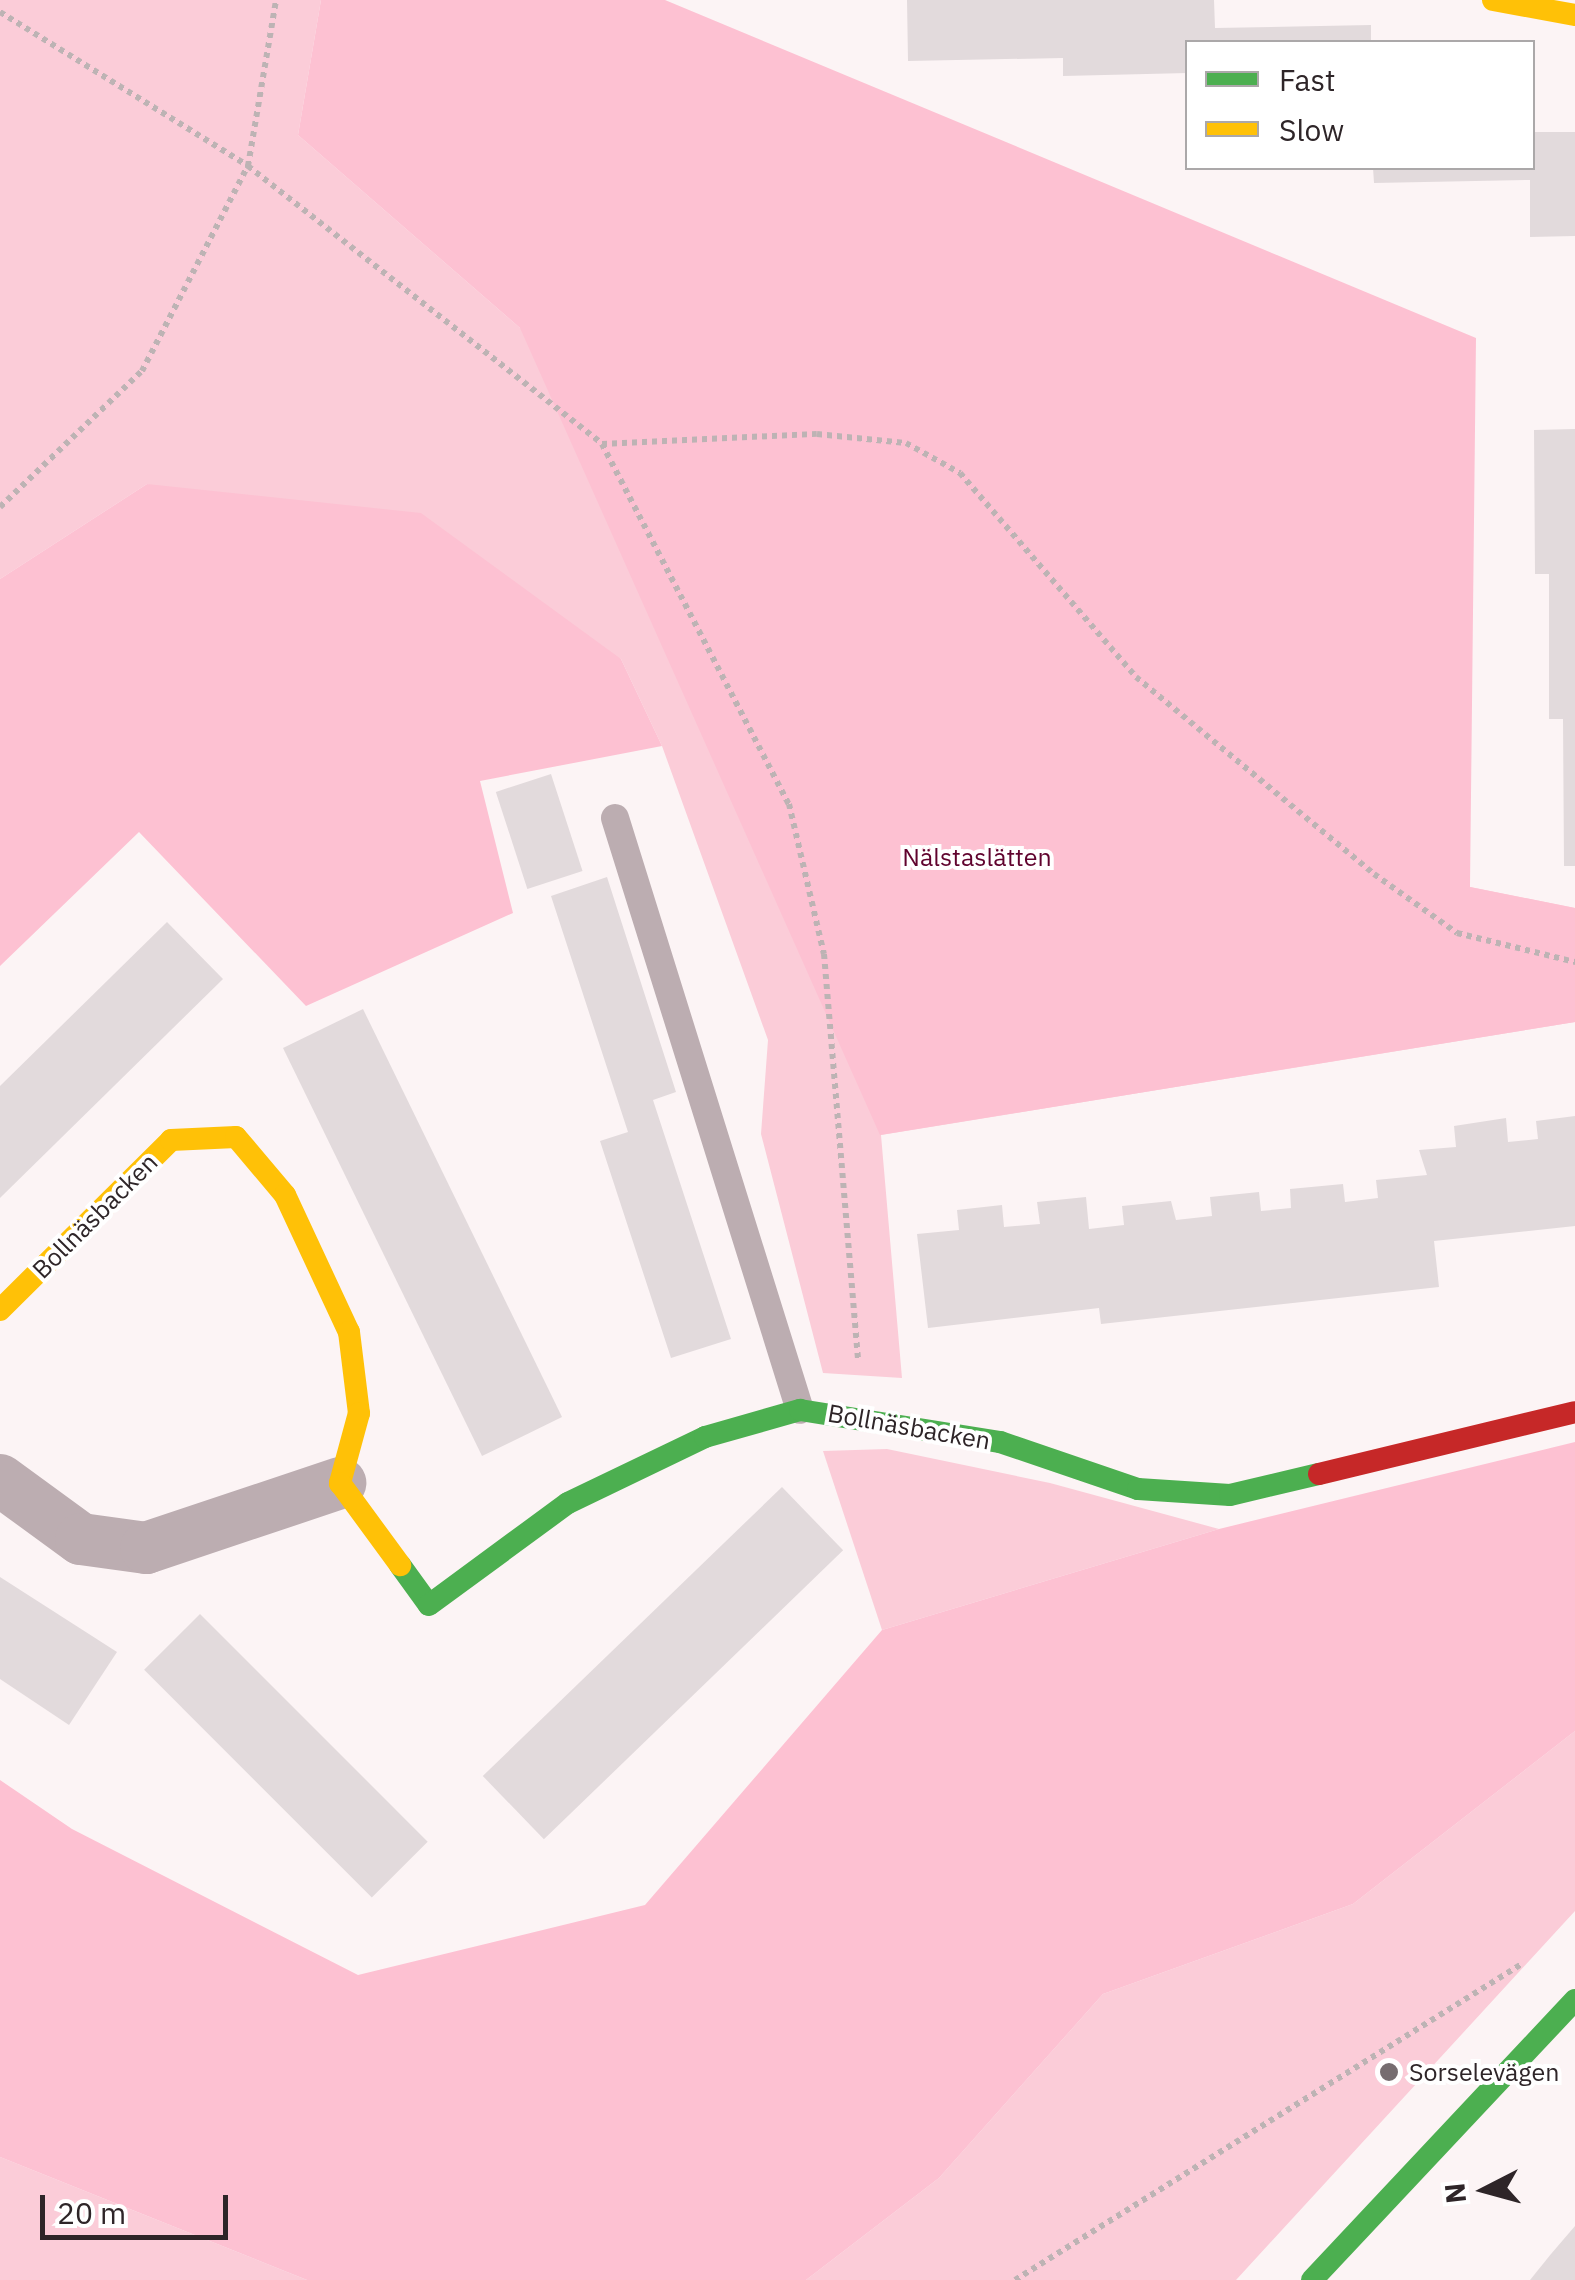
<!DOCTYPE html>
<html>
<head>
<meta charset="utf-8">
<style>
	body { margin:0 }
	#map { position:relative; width:1575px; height:2280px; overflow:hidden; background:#fcf4f5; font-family:"IBM Plex Sans",sans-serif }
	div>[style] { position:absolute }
	.green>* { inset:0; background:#fbccd8 }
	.forest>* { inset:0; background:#fdc1d2 }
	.building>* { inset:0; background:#e2dadc; transform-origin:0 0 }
	.path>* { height:6px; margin-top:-3px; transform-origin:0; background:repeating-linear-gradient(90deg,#bdb3b4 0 5px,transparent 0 10px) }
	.lane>* { height:28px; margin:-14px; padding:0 14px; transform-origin:14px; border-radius:14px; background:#bcadb1 }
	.street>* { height:52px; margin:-26px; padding:0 26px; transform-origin:26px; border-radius:26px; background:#bcadb1 }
	.fast>* { height:22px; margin:-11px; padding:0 11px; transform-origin:11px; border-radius:11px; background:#4caf50 }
	.slow>* { height:22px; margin:-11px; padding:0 11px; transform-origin:11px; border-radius:11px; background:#ffc107 }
	.jam>* { height:22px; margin:-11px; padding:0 11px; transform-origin:11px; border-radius:11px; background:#c62828 }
	.dots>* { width:28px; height:28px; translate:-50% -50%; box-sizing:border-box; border:5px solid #fff; border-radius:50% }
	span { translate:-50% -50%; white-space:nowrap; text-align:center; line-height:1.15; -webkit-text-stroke:8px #fff; paint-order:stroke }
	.park-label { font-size:25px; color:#60032e }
	.street-label { font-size:25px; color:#2e2528 }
	.poi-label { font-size:25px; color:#2e2528 }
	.left { translate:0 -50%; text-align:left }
	.legend { position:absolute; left:1185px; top:40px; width:350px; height:130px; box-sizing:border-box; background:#fff; border:2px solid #aba8a9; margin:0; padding:12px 18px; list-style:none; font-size:30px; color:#2e2528 }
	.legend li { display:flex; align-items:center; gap:20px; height:50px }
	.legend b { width:50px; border:2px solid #aba8a9 }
	.north { position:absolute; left:1435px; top:2140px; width:100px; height:100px; -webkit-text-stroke:8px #fff; paint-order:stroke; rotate:264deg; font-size:28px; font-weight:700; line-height:40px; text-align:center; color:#2e2528 }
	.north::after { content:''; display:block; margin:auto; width:35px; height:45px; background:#2e2528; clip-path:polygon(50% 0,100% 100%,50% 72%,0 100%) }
	.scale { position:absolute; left:40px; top:2195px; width:188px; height:45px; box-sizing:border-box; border:5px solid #2e2528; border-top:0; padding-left:12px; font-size:30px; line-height:35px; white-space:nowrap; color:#2e2528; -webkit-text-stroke:8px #fff; paint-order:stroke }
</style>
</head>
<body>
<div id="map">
	<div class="green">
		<i style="clip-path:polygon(0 0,321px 0,298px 135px,520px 328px,767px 399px,1470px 887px,1575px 908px,1575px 1022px,881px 1135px,902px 1378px,823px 1373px,761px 1134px,768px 1040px,662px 746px,621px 659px,147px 484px,0 579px)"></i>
		<i style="clip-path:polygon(887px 1449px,1050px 1483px,1219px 1529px,882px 1630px,823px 1451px)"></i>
		<i style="clip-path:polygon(1575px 1731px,1575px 1911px,1236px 2280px,806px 2280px,939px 2178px,1103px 1994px,1353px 1904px)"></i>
		<i style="clip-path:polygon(0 2157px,307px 2280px,0 2280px)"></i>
	</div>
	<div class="forest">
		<i style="clip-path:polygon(321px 0,665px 0,1476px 338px,1470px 887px,1575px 908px,1575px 1022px,880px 1135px,520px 328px,298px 135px)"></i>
		<i style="clip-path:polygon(147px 484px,421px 513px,621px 659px,662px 746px,480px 781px,513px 913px,306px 1006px,139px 832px,0 966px,0 579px)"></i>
		<i style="clip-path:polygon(1575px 1442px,1575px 1731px,1353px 1904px,1103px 1994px,939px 2178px,806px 2280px,307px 2280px,0 2157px,0 1780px,72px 1829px,358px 1975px,645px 1905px,882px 1630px,1219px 1529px)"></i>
	</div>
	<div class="building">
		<i style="clip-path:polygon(907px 0,1214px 0,1215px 28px,1371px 25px,1371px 42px,1188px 42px,1188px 73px,1063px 76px,1063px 58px,908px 61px)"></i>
		<i style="clip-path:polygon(1532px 132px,1575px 132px,1575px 236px,1530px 237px,1530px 180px,1374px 183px,1373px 168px,1532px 168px)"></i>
		<i style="clip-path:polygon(1575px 429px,1575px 866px,1564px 866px,1563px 719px,1549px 719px,1549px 574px,1535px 574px,1534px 430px)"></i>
		<i style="left:551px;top:774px;width:102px;height:58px;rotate:72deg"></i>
		<i style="clip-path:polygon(607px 877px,676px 1092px,653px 1100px,731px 1339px,671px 1358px,600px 1141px,628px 1132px,551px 896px)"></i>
		<i style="clip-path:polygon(167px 922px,223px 979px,0 1198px,0 1086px)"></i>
		<i style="left:363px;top:1009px;width:454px;height:89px;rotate:64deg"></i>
		<i style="clip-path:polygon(1575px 1116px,1575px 1226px,1434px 1241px,1439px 1287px,1101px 1324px,1099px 1308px,928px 1328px,917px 1234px,959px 1230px,957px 1210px,1002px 1205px,1004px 1227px,1040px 1224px,1037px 1202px,1086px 1197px,1089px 1229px,1124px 1225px,1122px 1206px,1171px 1201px,1176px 1220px,1212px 1216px,1210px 1197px,1259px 1192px,1261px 1211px,1291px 1208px,1290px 1189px,1343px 1184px,1345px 1202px,1378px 1198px,1376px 1180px,1427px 1175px,1419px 1150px,1456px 1147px,1454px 1126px,1506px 1118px,1508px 1142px,1538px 1139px,1536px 1121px)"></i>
		<i style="left:782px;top:1487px;width:88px;height:416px;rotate:46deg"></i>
		<i style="clip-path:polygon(0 1577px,117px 1652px,69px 1725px,0 1679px)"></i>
		<i style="left:200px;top:1614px;width:322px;height:79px;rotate:45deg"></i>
		<i style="clip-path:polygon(1575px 2226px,1575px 2280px,1530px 2280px,1551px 2254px)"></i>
	</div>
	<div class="path">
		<i style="left:0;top:12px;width:292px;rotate:31.8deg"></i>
		<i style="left:248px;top:166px;width:450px;rotate:38.1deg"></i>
		<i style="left:602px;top:444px;width:406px;rotate:62.6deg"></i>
		<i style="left:789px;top:804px;width:154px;rotate:76.9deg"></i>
		<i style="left:824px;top:954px;width:407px;rotate:85.2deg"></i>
		<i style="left:602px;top:444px;width:215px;rotate:-2.7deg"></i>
		<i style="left:817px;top:434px;width:89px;rotate:5.8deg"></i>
		<i style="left:906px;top:443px;width:62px;rotate:29.1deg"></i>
		<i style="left:960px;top:473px;width:269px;rotate:49.2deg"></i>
		<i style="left:1136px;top:677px;width:309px;rotate:39.6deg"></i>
		<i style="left:1374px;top:874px;width:102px;rotate:35.4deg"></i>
		<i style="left:1457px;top:933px;width:122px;rotate:13.8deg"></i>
		<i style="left:0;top:507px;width:197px;rotate:-43.8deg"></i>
		<i style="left:142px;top:371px;width:231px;rotate:-62.7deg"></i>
		<i style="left:248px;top:166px;width:168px;rotate:-80.4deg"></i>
		<i style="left:1015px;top:2280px;width:599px;rotate:-31.96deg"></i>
	</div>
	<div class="lane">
		<i style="left:615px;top:818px;width:620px;rotate:72.65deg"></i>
	</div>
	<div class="street">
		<i style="left:0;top:1480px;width:100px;rotate:36.1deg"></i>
		<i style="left:81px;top:1539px;width:66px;rotate:7.9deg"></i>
		<i style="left:146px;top:1548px;width:205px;rotate:-18.5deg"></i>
	</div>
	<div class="fast">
		<i style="left:400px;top:1565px;width:49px;rotate:54.1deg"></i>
		<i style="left:429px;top:1605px;width:172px;rotate:-36.3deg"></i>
		<i style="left:568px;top:1503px;width:152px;rotate:-25.7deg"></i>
		<i style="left:705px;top:1437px;width:99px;rotate:-15.9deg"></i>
		<i style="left:800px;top:1410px;width:203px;rotate:9.1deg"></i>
		<i style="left:1000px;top:1442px;width:146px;rotate:18.8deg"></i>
		<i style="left:1138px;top:1489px;width:92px;rotate:3.7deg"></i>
		<i style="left:1230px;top:1495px;width:91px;rotate:-13.3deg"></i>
		<i style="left:1312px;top:2280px;width:384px;rotate:-46.8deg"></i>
	</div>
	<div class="slow">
		<i style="left:1493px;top:0;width:83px;rotate:10.4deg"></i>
		<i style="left:0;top:1310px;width:241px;rotate:-44.8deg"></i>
		<i style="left:171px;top:1140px;width:65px;rotate:-2.6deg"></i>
		<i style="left:236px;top:1137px;width:76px;rotate:49.8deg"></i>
		<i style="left:285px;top:1195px;width:151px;rotate:65deg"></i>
		<i style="left:349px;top:1332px;width:82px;rotate:83deg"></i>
		<i style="left:359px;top:1413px;width:73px;rotate:105.2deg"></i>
		<i style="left:340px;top:1483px;width:102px;rotate:53.8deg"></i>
	</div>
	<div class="jam">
		<i style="left:1319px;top:1474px;width:263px;rotate:-13.6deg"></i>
	</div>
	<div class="dots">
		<i style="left:1389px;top:2072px;background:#766d70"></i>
	</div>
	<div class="park-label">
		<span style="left:977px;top:857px">Nälstaslätten</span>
	</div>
	<div class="street-label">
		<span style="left:95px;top:1216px;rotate:-45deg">Bollnäsbacken</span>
		<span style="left:909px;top:1427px;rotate:10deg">Bollnäsbacken</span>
	</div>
	<div class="poi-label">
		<span class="left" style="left:1409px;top:2072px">Sorselevägen</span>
	</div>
	<ul class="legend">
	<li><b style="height:12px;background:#4caf50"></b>Fast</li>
	<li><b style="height:12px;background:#ffc107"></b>Slow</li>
	</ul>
	<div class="north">N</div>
	<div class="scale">20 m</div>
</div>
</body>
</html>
